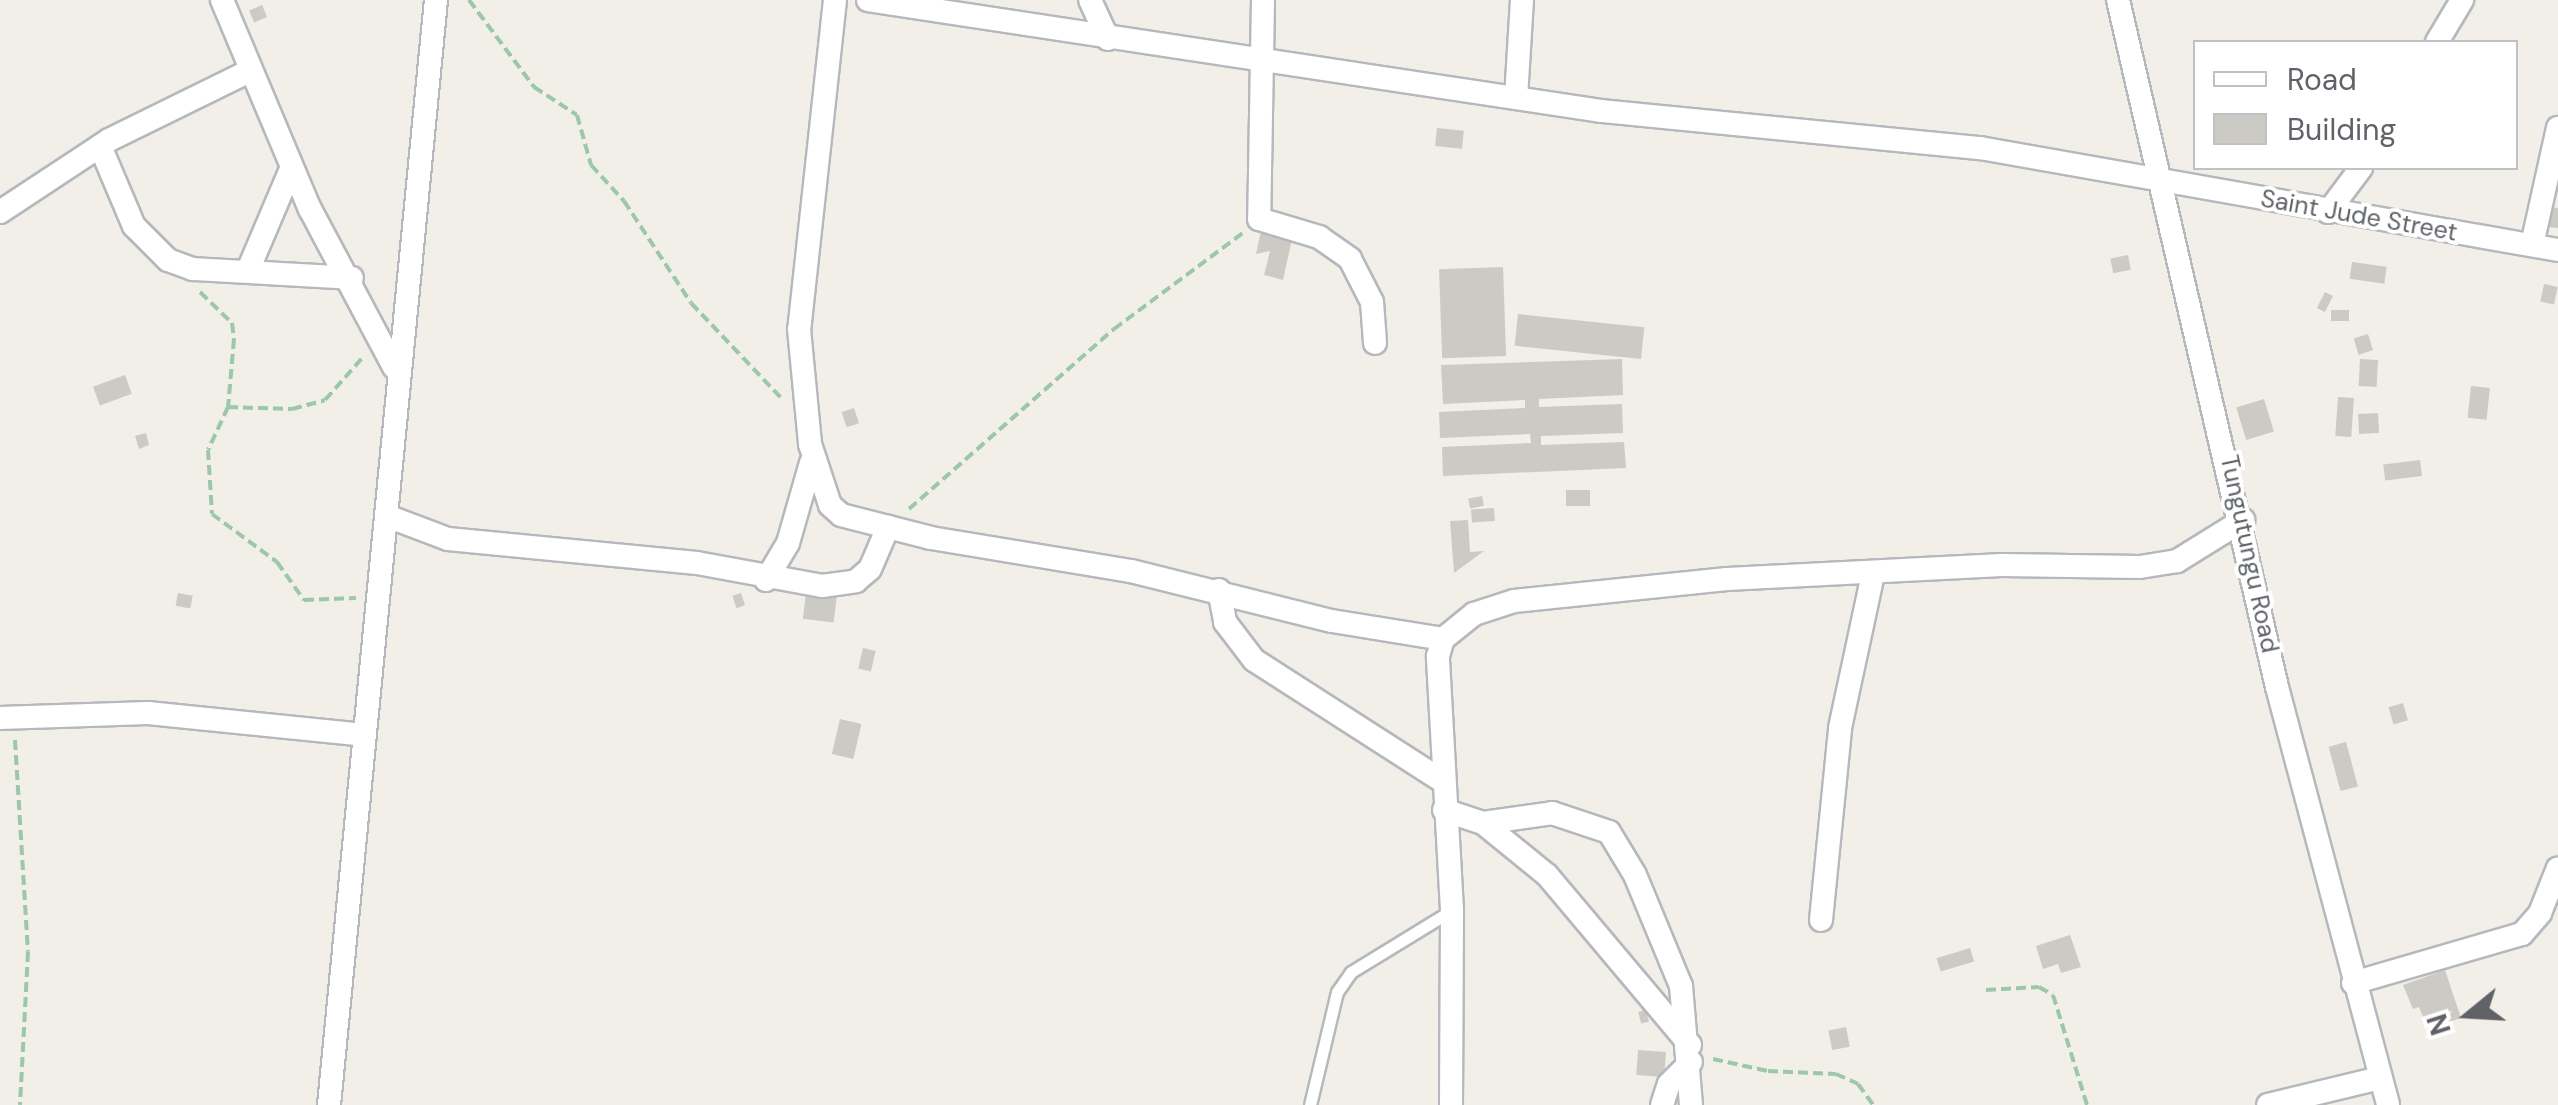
<!DOCTYPE html>
<html>
<head>
<meta charset="utf-8">
<style>
	body { margin:0 }
	#map { position:relative; width:2558px; height:1105px; overflow:hidden; background:#f1efe8; font-family:"DM Sans",sans-serif }
	div>[style] { position:absolute }
	.building>* { inset:0; background:#cccac5; transform-origin:0 0 }
	.path>* { height:4px; margin-top:-2px; transform-origin:0; background:repeating-linear-gradient(90deg,#9cc7a9 0 10px,transparent 0 15px) }
	.roads { filter:drop-shadow(2px 0 #b5b8bc) drop-shadow(-2px 0 #b5b8bc) drop-shadow(0 2px #b5b8bc) drop-shadow(0 -2px #b5b8bc) }
	.lane>* { height:11px; margin:-5.5px; padding:0 5.5px; transform-origin:5.5px; border-radius:5.5px; background:#fff }
	.street>* { height:22px; margin:-11px; padding:0 11px; transform-origin:11px; border-radius:11px; background:#fff }
	span { translate:-50% -50%; white-space:nowrap; text-align:center; line-height:1.15; -webkit-text-stroke:8px #fff; paint-order:stroke }
	.street-label { font-size:25px; color:#5f6368 }
	.legend { position:absolute; left:2193px; top:40px; width:325px; height:130px; box-sizing:border-box; background:#fff; border:2px solid #bfc1c3; margin:0; padding:12px 18px; list-style:none; font-size:30px; color:#5f6368 }
	.legend li { display:flex; align-items:center; gap:20px; height:50px }
	.legend b { width:50px; border:2px solid #bfc1c3 }
	.north { position:absolute; left:2418px; top:965px; width:100px; height:100px; -webkit-text-stroke:8px #fff; paint-order:stroke; rotate:252deg; font-size:28px; font-weight:700; line-height:40px; text-align:center; color:#5f6368 }
	.north::after { content:''; display:block; margin:auto; width:35px; height:45px; background:#5f6368; clip-path:polygon(50% 0,100% 100%,50% 72%,0 100%) }
</style>
</head>
<body>
<div id="map">
	<div class="building">
		<i style="left:262px;top:5px;width:13px;height:14px;rotate:67deg"></i>
		<i style="left:1437px;top:128px;width:27px;height:18px;rotate:6deg"></i>
		<i style="clip-path:polygon(2551px 207px,2558px 208px,2558px 228px,2548px 227px)"></i>
		<i style="clip-path:polygon(1261px 231px,1292px 239px,1283px 280px,1264px 275px,1270px 251px,1256px 254px)"></i>
		<i style="left:2128px;top:255px;width:15px;height:18px;rotate:79deg"></i>
		<i style="left:2352px;top:262px;width:35px;height:17px;rotate:8deg"></i>
		<i style="left:1503px;top:267px;width:89px;height:64px;rotate:88deg"></i>
		<i style="left:2544px;top:284px;width:14px;height:18px;rotate:12deg"></i>
		<i style="left:2325px;top:292px;width:9px;height:18px;rotate:27deg"></i>
		<i style="left:2331px;top:310px;width:18px;height:11px"></i>
		<i style="left:1518px;top:314px;width:127px;height:32px;rotate:6deg"></i>
		<i style="left:2368px;top:334px;width:17px;height:15px;rotate:73deg"></i>
		<i style="clip-path:polygon(1622px 359px,1623px 395px,1539px 399px,1539px 407px,1622px 404px,1623px 433px,1541px 436px,1541px 445px,1624px 442px,1626px 468px,1443px 476px,1442px 447px,1531px 443px,1530px 434px,1440px 438px,1439px 412px,1525px 408px,1525px 400px,1443px 404px,1441px 365px)"></i>
		<i style="left:2360px;top:359px;width:18px;height:27px;rotate:3deg"></i>
		<i style="left:125px;top:375px;width:20px;height:34px;rotate:70deg"></i>
		<i style="left:2471px;top:386px;width:19px;height:32px;rotate:6deg"></i>
		<i style="left:2338px;top:397px;width:16px;height:39px;rotate:4deg"></i>
		<i style="left:2264px;top:399px;width:34px;height:29px;rotate:73deg"></i>
		<i style="left:854px;top:408px;width:16px;height:13px;rotate:72deg"></i>
		<i style="left:2378px;top:413px;width:20px;height:20px;rotate:87deg"></i>
		<i style="clip-path:polygon(146px 433px,149px 445px,139px 449px,135px 436px)"></i>
		<i style="left:2420px;top:460px;width:16px;height:37px;rotate:83deg"></i>
		<i style="left:1566px;top:490px;width:24px;height:16px"></i>
		<i style="left:1482px;top:496px;width:10px;height:14px;rotate:79deg"></i>
		<i style="left:1494px;top:508px;width:13px;height:23px;rotate:86deg"></i>
		<i style="clip-path:polygon(1468px 520px,1470px 552px,1484px 551px,1454px 573px,1450px 521px)"></i>
		<i style="left:178px;top:593px;width:15px;height:13px;rotate:11deg"></i>
		<i style="left:741px;top:593px;width:13px;height:9px;rotate:72deg"></i>
		<i style="left:806px;top:593px;width:31px;height:26px;rotate:7deg"></i>
		<i style="left:863px;top:648px;width:13px;height:21px;rotate:13deg"></i>
		<i style="left:2403px;top:703px;width:18px;height:15px;rotate:74deg"></i>
		<i style="left:840px;top:719px;width:22px;height:36px;rotate:13deg"></i>
		<i style="left:2346px;top:742px;width:46px;height:18px;rotate:75deg"></i>
		<i style="clip-path:polygon(2070px 935px,2081px 967px,2061px 973px,2058px 964px,2043px 969px,2036px 946px)"></i>
		<i style="left:1970px;top:948px;width:14px;height:35px;rotate:73deg"></i>
		<i style="clip-path:polygon(2445px 970px,2461px 1018px,2434px 1027px,2426px 1024px,2419px 1007px,2413px 1009px,2403px 985px)"></i>
		<i style="left:1646px;top:1010px;width:12px;height:8px;rotate:76deg"></i>
		<i style="left:1846px;top:1027px;width:20px;height:18px;rotate:79deg"></i>
		<i style="left:1638px;top:1050px;width:28px;height:25px;rotate:4deg"></i>
	</div>
	<div class="path">
		<i style="left:469px;top:0;width:109px;rotate:53.2deg"></i>
		<i style="left:534px;top:87px;width:51px;rotate:33.1deg"></i>
		<i style="left:577px;top:115px;width:52px;rotate:74.4deg"></i>
		<i style="left:591px;top:165px;width:49px;rotate:47.5deg"></i>
		<i style="left:624px;top:201px;width:122px;rotate:56.7deg"></i>
		<i style="left:691px;top:303px;width:134px;rotate:46.5deg"></i>
		<i style="left:200px;top:292px;width:45px;rotate:44.1deg"></i>
		<i style="left:232px;top:323px;width:16px;rotate:83deg"></i>
		<i style="left:234px;top:339px;width:68px;rotate:95deg"></i>
		<i style="left:228px;top:407px;width:47px;rotate:114.9deg"></i>
		<i style="left:208px;top:450px;width:64px;rotate:86.4deg"></i>
		<i style="left:212px;top:514px;width:81px;rotate:36.4deg"></i>
		<i style="left:277px;top:562px;width:47px;rotate:54.6deg"></i>
		<i style="left:304px;top:600px;width:52px;rotate:-2.2deg"></i>
		<i style="left:228px;top:407px;width:64px;rotate:1.8deg"></i>
		<i style="left:292px;top:409px;width:34px;rotate:-15deg"></i>
		<i style="left:325px;top:400px;width:57px;rotate:-48.5deg"></i>
		<i style="left:909px;top:509px;width:273px;rotate:-41.3deg"></i>
		<i style="left:1114px;top:329px;width:162px;rotate:-36.7deg"></i>
		<i style="left:15px;top:740px;width:212px;rotate:86.5deg"></i>
		<i style="left:28px;top:952px;width:153px;rotate:93deg"></i>
		<i style="left:1986px;top:990px;width:53px;rotate:-3.2deg"></i>
		<i style="left:2039px;top:987px;width:16px;rotate:30deg"></i>
		<i style="left:2053px;top:995px;width:115px;rotate:72.8deg"></i>
		<i style="left:1713px;top:1059px;width:56px;rotate:12.3deg"></i>
		<i style="left:1768px;top:1071px;width:68px;rotate:2.5deg"></i>
		<i style="left:1836px;top:1074px;width:24px;rotate:24deg"></i>
		<i style="left:1858px;top:1084px;width:26px;rotate:54deg"></i>
	</div>
	<div class="roads">
		<div class="lane">
			<i style="left:1310px;top:1105px;width:116px;rotate:-76.6deg"></i>
			<i style="left:1337px;top:992px;width:24px;rotate:-55deg"></i>
			<i style="left:1351px;top:972px;width:119px;rotate:-31.5deg"></i>
		</div>
		<div class="street">
			<i style="left:222px;top:0;width:227px;rotate:67.2deg"></i>
			<i style="left:310px;top:209px;width:179px;rotate:62deg"></i>
			<i style="left:835px;top:0;width:331px;rotate:96.2deg"></i>
			<i style="left:799px;top:329px;width:116px;rotate:84.5deg"></i>
			<i style="left:810px;top:444px;width:64px;rotate:71.8deg"></i>
			<i style="left:830px;top:505px;width:15px;rotate:42deg"></i>
			<i style="left:841px;top:515px;width:93px;rotate:14.3deg"></i>
			<i style="left:931px;top:538px;width:203px;rotate:9.4deg"></i>
			<i style="left:1131px;top:571px;width:207px;rotate:14deg"></i>
			<i style="left:1332px;top:621px;width:112px;rotate:9.2deg"></i>
			<i style="left:868px;top:0;width:741px;rotate:8.61deg"></i>
			<i style="left:1601px;top:111px;width:381px;rotate:5.6deg"></i>
			<i style="left:1980px;top:148px;width:587px;rotate:10.01deg"></i>
			<i style="left:1090px;top:0;width:43px;rotate:65.2deg"></i>
			<i style="left:1263px;top:0;width:219px;rotate:91deg"></i>
			<i style="left:1259px;top:219px;width:63px;rotate:16.7deg"></i>
			<i style="left:1319px;top:237px;width:38px;rotate:35deg"></i>
			<i style="left:1350px;top:259px;width:48px;rotate:62.9deg"></i>
			<i style="left:1372px;top:302px;width:41px;rotate:85.8deg"></i>
			<i style="left:2118px;top:0;width:705px;rotate:76.97deg"></i>
			<i style="left:2277px;top:687px;width:432px;rotate:75.1deg"></i>
			<i style="left:2437px;top:42px;width:49px;rotate:-59.2deg"></i>
			<i style="left:1516px;top:98px;width:98px;rotate:-86.5deg"></i>
			<i style="left:100px;top:146px;width:87px;rotate:67deg"></i>
			<i style="left:134px;top:226px;width:48px;rotate:45deg"></i>
			<i style="left:168px;top:260px;width:27px;rotate:20deg"></i>
			<i style="left:193px;top:269px;width:159px;rotate:3.2deg"></i>
			<i style="left:0;top:212px;width:131px;rotate:-33.4deg"></i>
			<i style="left:109px;top:140px;width:156px;rotate:-26.2deg"></i>
			<i style="left:2328px;top:212px;width:55px;rotate:-53.1deg"></i>
			<i style="left:2532px;top:245px;width:120px;rotate:-77.5deg"></i>
			<i style="left:249px;top:268px;width:108px;rotate:-67deg"></i>
			<i style="left:387px;top:516px;width:65px;rotate:20.7deg"></i>
			<i style="left:448px;top:539px;width:250px;rotate:5.5deg"></i>
			<i style="left:697px;top:563px;width:127px;rotate:10.4deg"></i>
			<i style="left:822px;top:586px;width:34px;rotate:-8deg"></i>
			<i style="left:856px;top:581px;width:18px;rotate:-41deg"></i>
			<i style="left:870px;top:569px;width:46px;rotate:-66.8deg"></i>
			<i style="left:766px;top:580px;width:43px;rotate:-59.3deg"></i>
			<i style="left:788px;top:543px;width:83px;rotate:-74deg"></i>
			<i style="left:1219px;top:590px;width:33px;rotate:79deg"></i>
			<i style="left:1225px;top:622px;width:48px;rotate:52.7deg"></i>
			<i style="left:1254px;top:660px;width:222px;rotate:32.7deg"></i>
			<i style="left:0;top:718px;width:148px;rotate:-1.9deg"></i>
			<i style="left:148px;top:713px;width:217px;rotate:5.8deg"></i>
			<i style="left:1444px;top:810px;width:41px;rotate:18.4deg"></i>
			<i style="left:1483px;top:823px;width:82px;rotate:39.1deg"></i>
			<i style="left:1547px;top:875px;width:222px;rotate:49.9deg"></i>
			<i style="left:1483px;top:823px;width:70px;rotate:-8.2deg"></i>
			<i style="left:1552px;top:813px;width:60px;rotate:18.4deg"></i>
			<i style="left:1609px;top:832px;width:50px;rotate:58.8deg"></i>
			<i style="left:1635px;top:875px;width:120px;rotate:67.5deg"></i>
			<i style="left:1681px;top:986px;width:119px;rotate:85.2deg"></i>
			<i style="left:1821px;top:920px;width:193px;rotate:-84.3deg"></i>
			<i style="left:1840px;top:728px;width:157px;rotate:-77.9deg"></i>
			<i style="left:2353px;top:983px;width:176px;rotate:-16.2deg"></i>
			<i style="left:2522px;top:934px;width:28px;rotate:-49deg"></i>
			<i style="left:2540px;top:913px;width:48px;rotate:-68.2deg"></i>
			<i style="left:329px;top:1105px;width:1110px;rotate:-84.47deg"></i>
			<i style="left:1451px;top:1105px;width:195px;rotate:-89.7deg"></i>
			<i style="left:1452px;top:910px;width:254px;rotate:-93.2deg"></i>
			<i style="left:1438px;top:656px;width:18px;rotate:-74deg"></i>
			<i style="left:1443px;top:639px;width:40px;rotate:-39deg"></i>
			<i style="left:1474px;top:614px;width:42px;rotate:-18deg"></i>
			<i style="left:1514px;top:601px;width:214px;rotate:-5.9deg"></i>
			<i style="left:1727px;top:579px;width:275px;rotate:-2.9deg"></i>
			<i style="left:2002px;top:565px;width:138px;rotate:0.8deg"></i>
			<i style="left:2140px;top:567px;width:37px;rotate:-9deg"></i>
			<i style="left:2177px;top:561px;width:78px;rotate:-31.8deg"></i>
			<i style="left:1662px;top:1105px;width:22px;rotate:-72deg"></i>
			<i style="left:1669px;top:1084px;width:31px;rotate:-45deg"></i>
			<i style="left:2268px;top:1105px;width:115px;rotate:-13.6deg"></i>
		</div>
	</div>
	<div class="street-label">
		<span style="left:2359px;top:216px;rotate:10deg">Saint Jude Street</span>
		<span style="left:2249px;top:554px;rotate:78deg">Tungutungu Road</span>
	</div>
	<ul class="legend">
	<li><b style="height:12px;background:#fff"></b>Road</li>
	<li><b style="height:28px;background:#cccac5"></b>Building</li>
	</ul>
	<div class="north">N</div>
</div>
</body>
</html>
